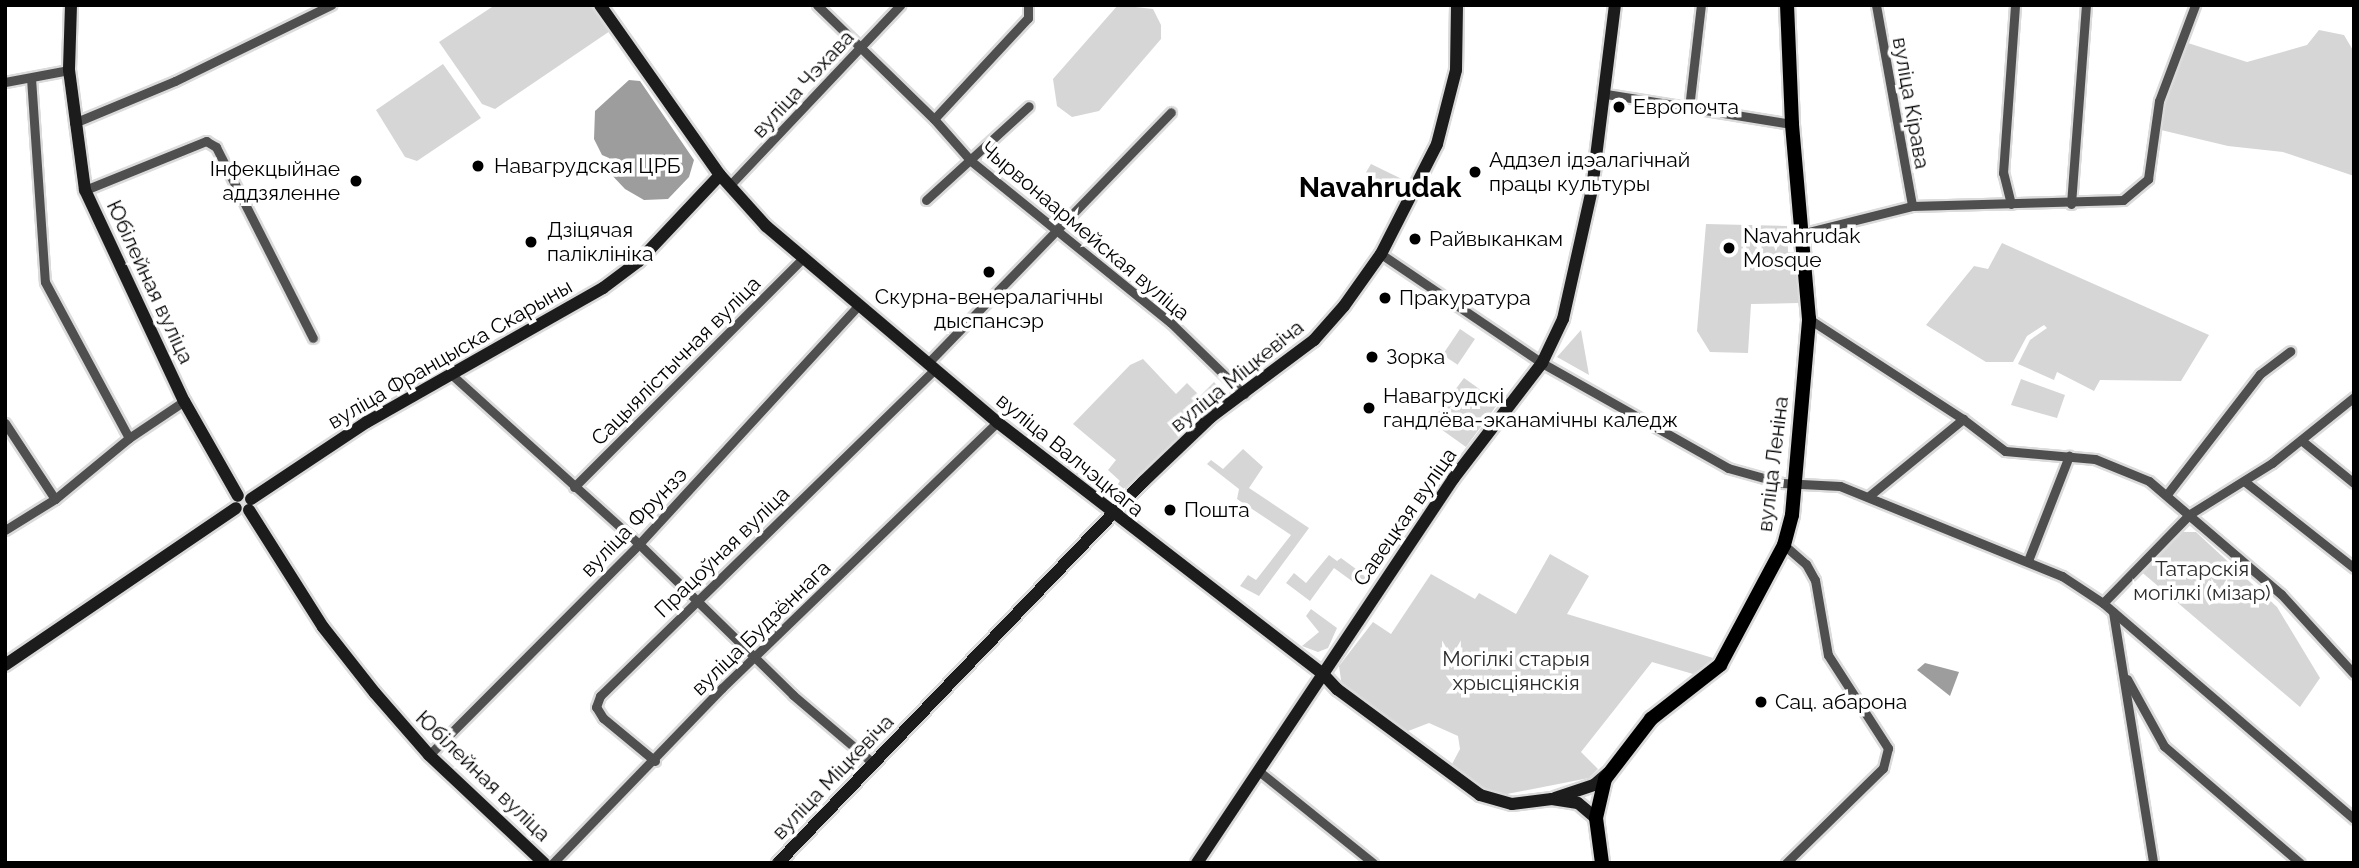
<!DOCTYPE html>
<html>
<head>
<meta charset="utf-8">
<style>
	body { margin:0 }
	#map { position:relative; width:2359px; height:868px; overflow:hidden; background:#fff; font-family:Raleway,sans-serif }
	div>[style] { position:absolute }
	.green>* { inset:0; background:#d6d6d6; transform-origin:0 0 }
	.water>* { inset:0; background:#9d9d9d }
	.roads { filter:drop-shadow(2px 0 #dbdbdb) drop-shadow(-2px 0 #dbdbdb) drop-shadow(0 2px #dbdbdb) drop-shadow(0 -2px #dbdbdb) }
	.street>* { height:9px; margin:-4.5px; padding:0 4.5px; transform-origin:4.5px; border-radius:4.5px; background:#4f4f4f }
	.secondary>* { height:12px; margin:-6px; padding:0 6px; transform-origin:6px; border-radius:6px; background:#1c1c1c }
	.primary>* { height:14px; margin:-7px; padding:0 7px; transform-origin:7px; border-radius:7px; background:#000 }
	.dots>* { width:19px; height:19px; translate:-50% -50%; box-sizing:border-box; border:4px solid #fff; border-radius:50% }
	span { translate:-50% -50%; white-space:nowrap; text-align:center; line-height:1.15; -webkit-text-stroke:7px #fff; paint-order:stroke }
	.street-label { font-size:21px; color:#000 }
	.poi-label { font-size:21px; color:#000 }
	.left { translate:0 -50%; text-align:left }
	.right { translate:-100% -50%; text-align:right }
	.park-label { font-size:21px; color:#2d2d2d }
	.district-label { font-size:28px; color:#000; font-weight:700 }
	.frame { position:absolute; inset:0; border:7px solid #000; pointer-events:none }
</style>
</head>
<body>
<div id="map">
	<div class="green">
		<i style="clip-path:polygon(495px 5px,590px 5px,610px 31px,495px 109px,482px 104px,439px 42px)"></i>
		<i style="clip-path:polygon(1118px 5px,1153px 9px,1161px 25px,1161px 39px,1099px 111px,1072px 117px,1057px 106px,1053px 79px)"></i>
		<i style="clip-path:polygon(2319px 30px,2344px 35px,2354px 52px,2354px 176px,2283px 152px,2228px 146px,2161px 130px,2165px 96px,2188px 43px,2247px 62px,2307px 45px)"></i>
		<i style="clip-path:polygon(443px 64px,481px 118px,417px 161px,405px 157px,376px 110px)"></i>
		<i style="clip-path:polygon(1371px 164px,1408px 182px,1403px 194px,1365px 174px)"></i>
		<i style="clip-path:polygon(1706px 224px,1787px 226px,1788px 252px,1795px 252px,1799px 303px,1751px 304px,1748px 353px,1710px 352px,1697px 331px)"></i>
		<i style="clip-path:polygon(2002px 243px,2060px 269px,2209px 335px,2181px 381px,2100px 380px,2094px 391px,2057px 372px,2054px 380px,2018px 364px,2030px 340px,2047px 328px,2044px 325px,2027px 336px,2013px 362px,1986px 362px,1926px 325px,1974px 266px,1988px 269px)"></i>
		<i style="left:1460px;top:329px;width:18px;height:31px;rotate:34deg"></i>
		<i style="clip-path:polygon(1581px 330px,1589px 375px,1557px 357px)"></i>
		<i style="clip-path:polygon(1143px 359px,1176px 394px,1187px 383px,1200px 396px,1214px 382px,1225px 394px,1118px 494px,1111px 494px,1120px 481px,1108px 470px,1116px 460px,1073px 424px,1130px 365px)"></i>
		<i style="clip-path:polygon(1464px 378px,1485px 393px,1489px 389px,1502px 398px,1466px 447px,1431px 422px)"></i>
		<i style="clip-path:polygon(2021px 379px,2065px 395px,2057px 418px,2011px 405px)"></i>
		<i style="clip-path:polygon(1243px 449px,1263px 467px,1249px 488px,1309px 528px,1259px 596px,1240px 586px,1248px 575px,1256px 580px,1291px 535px,1237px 499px,1239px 489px,1207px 464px,1211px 460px,1223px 469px)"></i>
		<i style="clip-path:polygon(2174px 532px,2196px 532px,2277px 607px,2320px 678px,2300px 707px,2138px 569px)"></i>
		<i style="clip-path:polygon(1550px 554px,1589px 576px,1567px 614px,1713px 658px,1700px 676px,1652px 662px,1581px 752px,1598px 769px,1589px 778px,1502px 795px,1473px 784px,1450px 768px,1460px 749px,1458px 736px,1429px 723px,1403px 733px,1342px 687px,1339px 666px,1373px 622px,1391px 634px,1431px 574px,1475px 599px,1479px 593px,1516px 614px)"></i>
		<i style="clip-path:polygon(1329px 555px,1337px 561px,1341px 558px,1371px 580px,1356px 584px,1334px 568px,1310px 601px,1286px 583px,1294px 573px,1306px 583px)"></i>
		<i style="clip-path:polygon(1311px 609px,1337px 628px,1328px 648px,1318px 652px,1302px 646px,1319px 632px,1306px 616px)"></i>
	</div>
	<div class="water">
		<i style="clip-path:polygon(629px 80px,640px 81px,694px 160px,689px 177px,668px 199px,644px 200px,625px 189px,608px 171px,609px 158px,602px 155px,594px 139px,595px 111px)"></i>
		<i style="clip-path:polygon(1925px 663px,1959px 672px,1950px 696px,1917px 670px)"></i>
	</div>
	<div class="roads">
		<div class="street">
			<i style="left:817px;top:5px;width:163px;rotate:44.3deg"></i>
			<i style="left:934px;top:119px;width:56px;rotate:48.6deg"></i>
			<i style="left:971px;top:161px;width:257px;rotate:39deg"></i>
			<i style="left:1171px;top:323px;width:102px;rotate:44.2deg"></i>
			<i style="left:1876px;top:5px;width:204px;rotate:79.8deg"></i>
			<i style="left:31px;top:78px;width:204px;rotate:86.1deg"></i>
			<i style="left:45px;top:282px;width:177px;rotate:61.7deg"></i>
			<i style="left:5px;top:82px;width:65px;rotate:-10.6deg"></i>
			<i style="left:1606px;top:94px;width:188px;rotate:9.2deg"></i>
			<i style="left:1689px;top:108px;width:104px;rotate:-83.4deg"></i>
			<i style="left:934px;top:119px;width:138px;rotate:-47.1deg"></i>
			<i style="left:1028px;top:18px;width:13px;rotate:-90deg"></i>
			<i style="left:74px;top:123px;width:109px;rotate:-22.6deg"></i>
			<i style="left:175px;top:81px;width:174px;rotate:-26deg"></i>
			<i style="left:730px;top:185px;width:248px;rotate:-46.6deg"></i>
			<i style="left:85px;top:190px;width:131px;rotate:-22deg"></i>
			<i style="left:206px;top:141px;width:12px;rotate:31deg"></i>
			<i style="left:216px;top:147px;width:214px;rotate:63.1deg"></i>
			<i style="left:926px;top:200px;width:139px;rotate:-42.4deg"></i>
			<i style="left:2011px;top:204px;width:32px;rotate:-104deg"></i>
			<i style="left:2003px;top:173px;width:168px;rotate:-85.9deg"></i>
			<i style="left:2071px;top:204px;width:200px;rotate:-85.7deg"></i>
			<i style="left:1800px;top:234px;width:115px;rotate:-14deg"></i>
			<i style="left:1912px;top:206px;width:211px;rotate:-1.6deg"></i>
			<i style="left:2123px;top:200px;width:33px;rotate:-40deg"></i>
			<i style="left:2148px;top:179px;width:79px;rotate:-82deg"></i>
			<i style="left:2159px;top:101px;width:103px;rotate:-69.4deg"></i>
			<i style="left:1381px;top:254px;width:194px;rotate:34.1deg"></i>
			<i style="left:1542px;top:363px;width:214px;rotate:29.4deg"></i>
			<i style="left:1728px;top:468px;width:56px;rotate:15.5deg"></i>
			<i style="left:1782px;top:483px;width:58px;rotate:3deg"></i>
			<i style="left:1840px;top:486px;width:240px;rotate:22.1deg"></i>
			<i style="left:2062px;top:576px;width:49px;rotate:33.4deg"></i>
			<i style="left:2103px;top:603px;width:331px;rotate:40.7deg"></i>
			<i style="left:1809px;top:319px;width:184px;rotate:33deg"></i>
			<i style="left:1963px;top:419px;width:53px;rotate:37.3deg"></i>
			<i style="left:2005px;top:451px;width:90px;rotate:5.1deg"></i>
			<i style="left:2095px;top:459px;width:58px;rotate:22.2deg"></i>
			<i style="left:2149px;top:481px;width:174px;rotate:40.6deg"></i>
			<i style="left:2281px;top:594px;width:108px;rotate:47.6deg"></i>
			<i style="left:928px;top:363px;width:349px;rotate:-45.9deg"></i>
			<i style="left:452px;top:375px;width:252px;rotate:42.1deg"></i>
			<i style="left:639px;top:544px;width:216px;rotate:44.4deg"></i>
			<i style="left:793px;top:695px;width:105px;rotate:40.4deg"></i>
			<i style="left:5px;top:423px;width:91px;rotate:56.7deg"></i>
			<i style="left:2301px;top:440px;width:68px;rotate:39.1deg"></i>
			<i style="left:2244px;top:481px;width:140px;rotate:38.3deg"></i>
			<i style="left:574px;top:487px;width:322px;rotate:-45deg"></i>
			<i style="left:2168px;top:493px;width:150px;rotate:-52.3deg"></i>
			<i style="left:2260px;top:374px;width:38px;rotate:-37deg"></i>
			<i style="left:1869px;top:496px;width:122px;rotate:-39.3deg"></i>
			<i style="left:5px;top:530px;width:59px;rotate:-31.8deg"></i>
			<i style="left:55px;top:499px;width:96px;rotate:-39.5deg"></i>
			<i style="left:129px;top:438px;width:66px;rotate:-33.9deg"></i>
			<i style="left:1784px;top:545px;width:29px;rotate:41deg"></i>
			<i style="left:1806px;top:564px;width:18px;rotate:61deg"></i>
			<i style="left:1815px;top:580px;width:76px;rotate:80.2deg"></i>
			<i style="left:1828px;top:655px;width:111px;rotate:57.2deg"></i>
			<i style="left:1888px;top:748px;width:21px;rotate:104deg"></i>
			<i style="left:1883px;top:768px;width:136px;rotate:135.6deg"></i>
			<i style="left:2029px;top:558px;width:110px;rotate:-68.6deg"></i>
			<i style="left:2103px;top:603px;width:124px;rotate:-45.7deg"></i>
			<i style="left:2190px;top:514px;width:97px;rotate:-31.9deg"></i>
			<i style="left:2272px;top:463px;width:105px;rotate:-38.8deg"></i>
			<i style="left:2113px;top:612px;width:254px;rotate:80.9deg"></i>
			<i style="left:2127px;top:679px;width:77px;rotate:61.1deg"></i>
			<i style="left:2164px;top:746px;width:179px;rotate:40.7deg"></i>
			<i style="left:429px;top:755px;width:298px;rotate:-45.1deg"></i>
			<i style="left:639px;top:544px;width:323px;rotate:-47.4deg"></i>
			<i style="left:655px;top:761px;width:67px;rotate:-140.4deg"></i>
			<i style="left:603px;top:718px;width:13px;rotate:-122deg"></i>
			<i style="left:596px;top:707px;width:12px;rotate:-70deg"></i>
			<i style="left:600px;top:696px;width:468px;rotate:-44.3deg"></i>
			<i style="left:1260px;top:772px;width:145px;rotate:38.8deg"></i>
			<i style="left:553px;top:863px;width:243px;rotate:-46deg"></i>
			<i style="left:722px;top:688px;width:383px;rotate:-44deg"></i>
		</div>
		<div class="secondary">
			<i style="left:71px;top:5px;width:65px;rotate:91.8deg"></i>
			<i style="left:69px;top:70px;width:121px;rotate:82.4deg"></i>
			<i style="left:85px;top:190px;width:233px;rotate:64.9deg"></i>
			<i style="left:184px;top:401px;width:109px;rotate:60.4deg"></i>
			<i style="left:600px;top:5px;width:208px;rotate:54.8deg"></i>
			<i style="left:720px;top:175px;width:69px;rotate:48deg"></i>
			<i style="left:766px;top:226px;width:303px;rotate:40.3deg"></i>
			<i style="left:997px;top:422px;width:412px;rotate:37.7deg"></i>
			<i style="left:1323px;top:674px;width:21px;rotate:47deg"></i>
			<i style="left:1337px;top:689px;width:178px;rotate:36.5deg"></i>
			<i style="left:1480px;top:795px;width:33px;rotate:16deg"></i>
			<i style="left:1512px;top:804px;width:40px;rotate:-7.1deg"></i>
			<i style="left:1552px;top:799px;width:26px;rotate:9deg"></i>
			<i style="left:1578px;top:803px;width:23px;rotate:40deg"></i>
			<i style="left:251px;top:499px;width:139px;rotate:-33.6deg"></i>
			<i style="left:367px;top:422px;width:271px;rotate:-29.6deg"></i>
			<i style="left:603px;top:288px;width:45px;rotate:-36.9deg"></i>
			<i style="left:639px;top:261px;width:118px;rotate:-46.7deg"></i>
			<i style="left:249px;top:510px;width:138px;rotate:57.7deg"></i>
			<i style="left:323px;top:627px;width:84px;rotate:51.8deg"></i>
			<i style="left:375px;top:693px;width:82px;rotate:48.9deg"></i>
			<i style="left:429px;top:755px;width:158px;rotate:43.2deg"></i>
			<i style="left:5px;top:665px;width:279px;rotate:-34.2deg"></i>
			<i style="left:1555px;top:798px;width:41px;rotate:-18.4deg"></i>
			<i style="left:1594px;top:785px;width:18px;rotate:-41deg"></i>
			<i style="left:778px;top:863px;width:528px;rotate:-46.23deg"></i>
			<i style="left:1143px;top:482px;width:94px;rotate:-43.7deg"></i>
			<i style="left:1211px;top:417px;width:129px;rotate:-36.8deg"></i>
			<i style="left:1314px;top:340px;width:45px;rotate:-48.6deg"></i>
			<i style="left:1344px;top:306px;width:64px;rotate:-54.6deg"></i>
			<i style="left:1381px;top:254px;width:123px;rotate:-63deg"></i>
			<i style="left:1437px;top:144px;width:76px;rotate:-75.6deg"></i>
			<i style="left:1456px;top:70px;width:65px;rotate:-89.1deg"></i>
			<i style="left:1197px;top:863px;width:462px;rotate:-56.3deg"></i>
			<i style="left:1453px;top:479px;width:146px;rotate:-52.5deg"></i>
			<i style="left:1542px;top:363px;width:49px;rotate:-64.5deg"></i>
			<i style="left:1563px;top:319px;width:133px;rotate:-77.4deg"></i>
			<i style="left:1592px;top:189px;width:185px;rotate:-82.9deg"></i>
		</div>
		<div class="primary">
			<i style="left:1602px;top:863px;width:45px;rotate:-97.6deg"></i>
			<i style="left:1596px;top:818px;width:40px;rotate:-77deg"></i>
			<i style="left:1605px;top:779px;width:76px;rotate:-52.5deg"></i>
			<i style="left:1651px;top:719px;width:88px;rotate:-38deg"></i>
			<i style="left:1720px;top:665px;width:136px;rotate:-61.9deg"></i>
			<i style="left:1784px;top:545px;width:31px;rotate:-75deg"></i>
			<i style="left:1792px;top:515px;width:197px;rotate:-85deg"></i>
			<i style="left:1809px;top:319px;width:196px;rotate:-95deg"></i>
			<i style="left:1792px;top:124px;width:119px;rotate:-92.4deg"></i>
		</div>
	</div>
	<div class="dots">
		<i style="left:1619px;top:107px;background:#000"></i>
		<i style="left:478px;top:166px;background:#000"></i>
		<i style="left:1475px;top:172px;background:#000"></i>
		<i style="left:356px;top:181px;background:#000"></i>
		<i style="left:1415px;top:239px;background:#000"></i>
		<i style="left:531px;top:242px;background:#000"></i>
		<i style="left:1729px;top:248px;background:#000"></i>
		<i style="left:989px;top:272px;background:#000"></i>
		<i style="left:1385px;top:298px;background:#000"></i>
		<i style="left:1372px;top:357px;background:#000"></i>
		<i style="left:1369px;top:408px;background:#000"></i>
		<i style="left:1170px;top:510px;background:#000"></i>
		<i style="left:1761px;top:702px;background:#000"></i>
	</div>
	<div class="street-label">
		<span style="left:803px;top:84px;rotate:-47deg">вуліца Чэхава</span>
		<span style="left:1911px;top:103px;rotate:80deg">вуліца Кірава</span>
		<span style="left:1085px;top:231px;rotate:40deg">Чырвонаармейская вуліца</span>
		<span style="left:150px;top:282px;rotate:65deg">Юбілейная вуліца</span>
		<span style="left:450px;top:354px;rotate:-30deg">вуліца Францыска Скарыны</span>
		<span style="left:676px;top:361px;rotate:-45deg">Сацыялістычная вуліца</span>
		<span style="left:1237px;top:376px;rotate:-39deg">вуліца Міцкевіча</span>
		<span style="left:1070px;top:455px;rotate:39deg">вуліца Валчэцкага</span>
		<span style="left:1773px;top:464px;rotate:-83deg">вуліца Леніна</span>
		<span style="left:1405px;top:517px;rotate:-55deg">Савецкая вуліца</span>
		<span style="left:634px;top:522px;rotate:-46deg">вуліца Фрунзэ</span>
		<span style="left:722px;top:552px;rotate:-44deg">Працоўная вуліца</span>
		<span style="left:761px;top:628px;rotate:-44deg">вуліца Будзённага</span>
		<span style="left:483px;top:776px;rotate:44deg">Юбілейная вуліца</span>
		<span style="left:833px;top:777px;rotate:-46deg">вуліца Міцкевіча</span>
	</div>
	<div class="poi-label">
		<span class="left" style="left:1633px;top:107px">Европочта</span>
		<span class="left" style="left:1489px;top:172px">Аддзел ідэалагічнай<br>працы культуры</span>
		<span class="left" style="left:494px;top:166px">Навагрудская ЦРБ</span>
		<span class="right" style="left:340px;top:181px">Інфекцыйнае<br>аддзяленне</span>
		<span class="left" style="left:547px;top:242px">Дзіцячая<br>паліклініка</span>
		<span class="left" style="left:1743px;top:248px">Navahrudak<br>Mosque</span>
		<span class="left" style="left:1429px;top:239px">Райвыканкам</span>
		<span style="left:989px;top:309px">Скурна-венералагічны<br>дыспансэр</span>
		<span class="left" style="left:1399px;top:298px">Пракуратура</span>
		<span class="left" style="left:1386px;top:357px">Зорка</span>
		<span class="left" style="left:1383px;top:408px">Навагрудскі<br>гандлёва-эканамічны каледж</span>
		<span class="left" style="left:1184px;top:510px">Пошта</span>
		<span class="left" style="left:1775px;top:702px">Сац. абарона</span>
	</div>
	<div class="park-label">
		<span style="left:2202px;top:581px">Татарскія<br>могілкі (мізар)</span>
		<span style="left:1516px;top:671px">Могілкі старыя<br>хрысціянскія</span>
	</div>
	<div class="district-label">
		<span style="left:1380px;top:188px">Navahrudak</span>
	</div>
	<div class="frame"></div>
</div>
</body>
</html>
